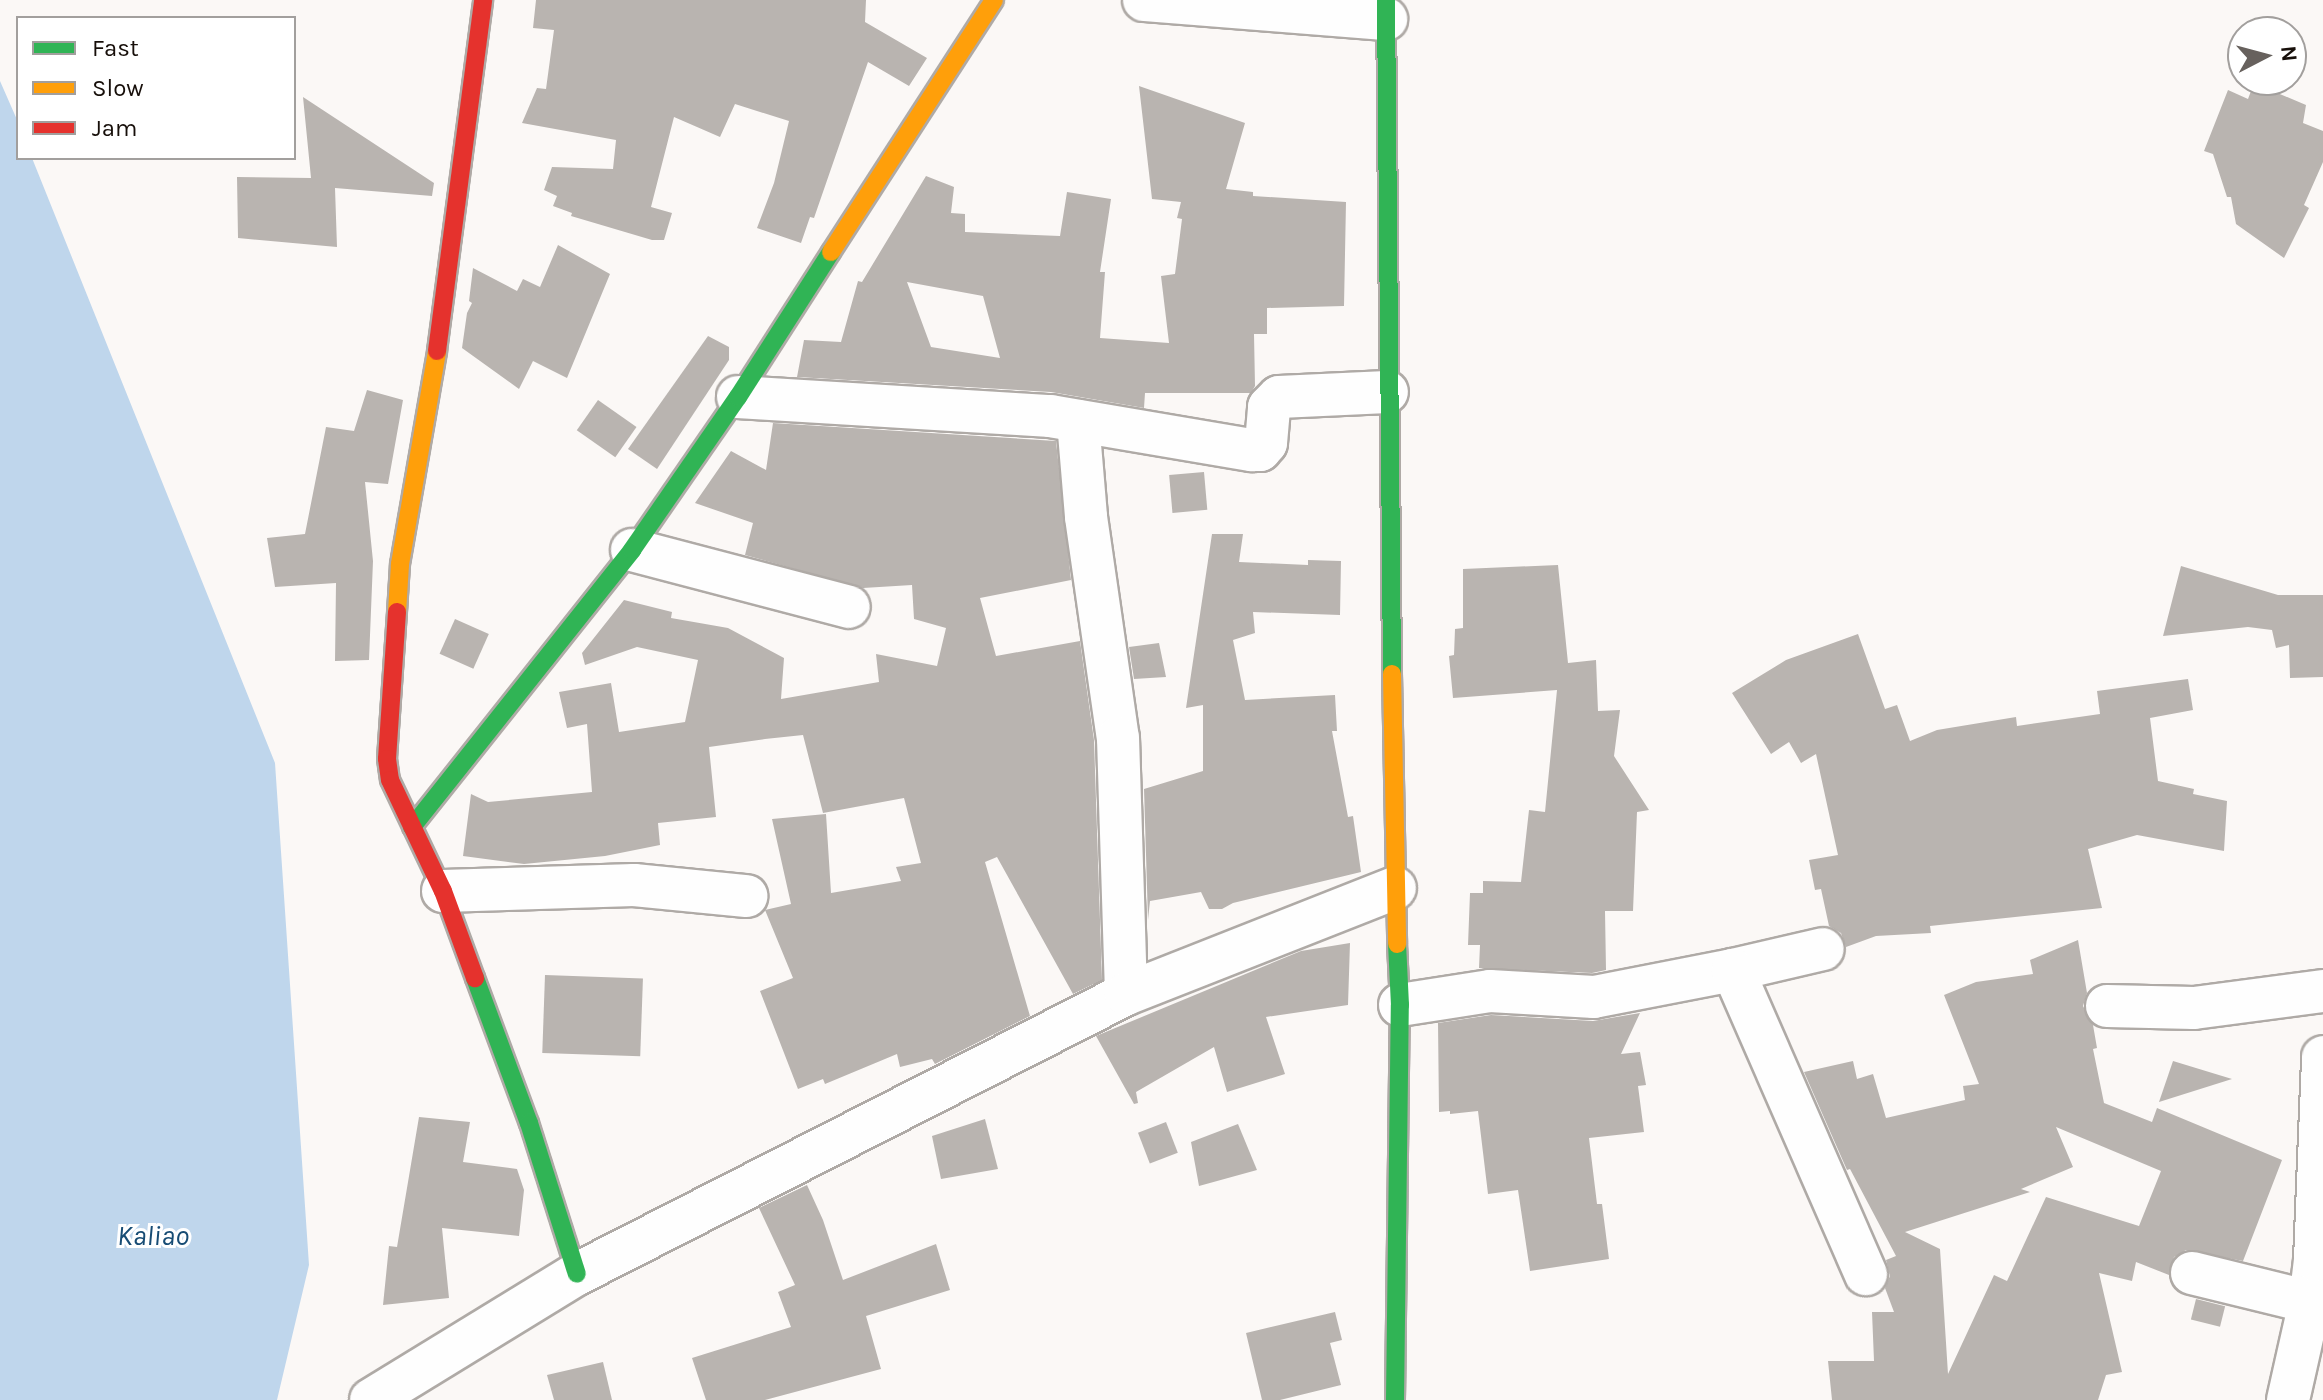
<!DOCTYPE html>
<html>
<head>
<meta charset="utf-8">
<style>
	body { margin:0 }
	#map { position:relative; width:2323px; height:1400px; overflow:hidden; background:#fbf8f6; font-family:Karla,sans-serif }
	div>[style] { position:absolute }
	.water>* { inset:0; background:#bfd6ec }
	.building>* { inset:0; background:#b9b4b0; transform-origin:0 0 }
	.roads { filter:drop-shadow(2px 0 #afaaa6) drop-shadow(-2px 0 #afaaa6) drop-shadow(0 2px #afaaa6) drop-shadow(0 -2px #afaaa6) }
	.street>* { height:42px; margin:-21px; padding:0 21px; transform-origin:21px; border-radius:21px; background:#fefefe }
	.fast>* { height:18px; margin:-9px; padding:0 9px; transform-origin:9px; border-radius:9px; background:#30b455 }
	.slow>* { height:18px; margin:-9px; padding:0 9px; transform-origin:9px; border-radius:9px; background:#ff9f0a }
	.jam>* { height:18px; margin:-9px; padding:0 9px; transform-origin:9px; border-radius:9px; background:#e5322d }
	span { translate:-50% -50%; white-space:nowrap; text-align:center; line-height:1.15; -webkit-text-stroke:6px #fff; paint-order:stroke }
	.water-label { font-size:28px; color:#174c74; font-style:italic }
	.legend { position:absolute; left:16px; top:16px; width:280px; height:144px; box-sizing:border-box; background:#fff; border:2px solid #a29f9d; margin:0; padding:10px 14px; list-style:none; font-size:24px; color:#170f0a }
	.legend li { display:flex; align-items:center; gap:16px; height:40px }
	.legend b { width:40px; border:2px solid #a29f9d }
	.north { position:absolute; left:2227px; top:16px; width:80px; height:80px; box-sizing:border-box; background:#fff; border:2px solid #a29f9d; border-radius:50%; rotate:84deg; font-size:22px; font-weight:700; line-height:32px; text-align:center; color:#170f0a }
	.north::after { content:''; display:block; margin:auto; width:28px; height:36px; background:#67615d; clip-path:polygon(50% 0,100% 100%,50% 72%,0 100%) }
</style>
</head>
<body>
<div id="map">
	<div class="water">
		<i style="clip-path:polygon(0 81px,18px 122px,18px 158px,32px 158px,275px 763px,309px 1265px,277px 1400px,0 1400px)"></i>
	</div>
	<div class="building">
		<i style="clip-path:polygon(536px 0,866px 0,865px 22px,927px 58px,909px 86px,868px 62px,814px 218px,810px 217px,801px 243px,757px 228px,774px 183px,789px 121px,735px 104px,720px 137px,674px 117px,651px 207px,672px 213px,664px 240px,652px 240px,571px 216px,572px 213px,553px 206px,557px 196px,544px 190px,552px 167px,613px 169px,616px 140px,522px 123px,537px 88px,546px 89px,554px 30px,533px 28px)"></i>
		<i style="clip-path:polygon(2254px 83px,2306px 105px,2303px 123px,2323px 131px,2323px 162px,2304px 205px,2309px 208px,2284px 258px,2236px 224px,2231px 197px,2227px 197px,2213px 154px,2204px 151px,2228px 90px,2248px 99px)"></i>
		<i style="clip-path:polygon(evenodd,1139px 86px,1245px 123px,1226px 189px,1253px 192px,1253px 196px,1346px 202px,1344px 306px,1267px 308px,1267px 334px,1254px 334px,1255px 386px,1251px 393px,1145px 393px,1144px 408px,1051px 392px,797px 377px,804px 340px,841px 342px,858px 281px,862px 282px,926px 176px,954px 187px,951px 213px,965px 214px,965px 232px,1060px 236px,1067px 192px,1111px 199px,1100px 272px,1105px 272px,1100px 338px,1169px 343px,1161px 276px,1175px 274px,1182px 219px,1177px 218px,1181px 202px,1152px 199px,1139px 86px,907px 282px,983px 296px,1000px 358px,931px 347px,907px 282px)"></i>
		<i style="clip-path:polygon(303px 97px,434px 183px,432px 196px,335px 188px,337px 247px,238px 238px,237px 177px,311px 178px)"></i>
		<i style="clip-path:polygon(558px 245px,610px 274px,567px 378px,533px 361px,519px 389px,462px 348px,467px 313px,472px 303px,469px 301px,473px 268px,517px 291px,523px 279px,540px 287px)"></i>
		<i style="clip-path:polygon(708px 336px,729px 347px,729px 360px,657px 469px,628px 449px)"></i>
		<i style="clip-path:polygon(367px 390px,403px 400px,388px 484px,365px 482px,373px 561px,369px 660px,335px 661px,336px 583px,275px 587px,267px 538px,305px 534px,326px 427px,354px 431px)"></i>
		<i style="left:598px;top:400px;width:47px;height:37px;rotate:35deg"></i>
		<i style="clip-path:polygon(773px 423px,1056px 441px,1071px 580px,980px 598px,996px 656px,1080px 641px,1094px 740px,1102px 980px,1073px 994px,997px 857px,985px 862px,1030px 1016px,935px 1064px,932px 1059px,900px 1067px,897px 1054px,825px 1084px,823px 1079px,798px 1089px,760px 991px,793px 978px,765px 910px,791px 904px,772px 819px,826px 814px,831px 893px,901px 881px,896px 867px,921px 863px,904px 798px,823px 813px,803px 735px,765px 739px,709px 747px,716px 817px,658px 823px,660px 845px,605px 856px,524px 864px,463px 856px,471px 794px,488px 802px,592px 792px,587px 724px,567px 728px,559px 692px,611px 683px,619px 732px,685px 722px,698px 660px,637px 647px,585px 665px,582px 653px,624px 600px,672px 612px,671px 618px,728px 628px,784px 658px,781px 699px,879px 682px,876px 654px,937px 666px,946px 628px,914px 619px,912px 585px,863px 588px,745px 555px,753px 523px,695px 503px,731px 451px,766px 470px)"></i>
		<i style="left:1204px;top:472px;width:38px;height:35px;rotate:85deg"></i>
		<i style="clip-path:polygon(1212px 534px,1243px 534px,1239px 562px,1308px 565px,1308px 560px,1341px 561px,1340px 615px,1253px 612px,1255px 633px,1233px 640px,1245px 700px,1335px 695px,1337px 731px,1332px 731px,1348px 817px,1353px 816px,1361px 872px,1233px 903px,1222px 909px,1209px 909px,1201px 892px,1150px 901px,1148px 920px,1144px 789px,1203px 771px,1203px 705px,1186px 708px)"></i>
		<i style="clip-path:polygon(1558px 565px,1568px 663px,1596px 660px,1598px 711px,1620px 710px,1614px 756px,1649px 810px,1637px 812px,1633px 911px,1605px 911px,1606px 970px,1592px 973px,1479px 968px,1480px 945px,1468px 945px,1470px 893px,1483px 893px,1483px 881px,1521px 882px,1529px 810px,1545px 812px,1557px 690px,1453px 698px,1449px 656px,1454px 655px,1455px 629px,1463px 628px,1463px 569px)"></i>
		<i style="clip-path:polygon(2181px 566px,2278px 595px,2323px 595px,2323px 677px,2290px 678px,2289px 645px,2276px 648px,2272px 630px,2248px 627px,2163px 636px)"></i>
		<i style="left:455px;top:619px;width:37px;height:38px;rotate:24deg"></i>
		<i style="clip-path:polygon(1858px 634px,1885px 709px,1897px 705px,1910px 741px,1937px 730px,2016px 717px,2017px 726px,2100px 714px,2097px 691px,2188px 679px,2193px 710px,2150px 718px,2158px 781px,2194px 789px,2193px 794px,2227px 801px,2224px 851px,2137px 835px,2088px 849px,2102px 908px,1930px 926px,1931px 933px,1876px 936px,1846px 947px,1841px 933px,1829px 926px,1821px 889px,1815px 890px,1809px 860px,1838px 855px,1816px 754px,1801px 763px,1789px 742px,1771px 754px,1732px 693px,1786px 660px)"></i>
		<i style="clip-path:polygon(1159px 643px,1166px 677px,1134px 679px,1129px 647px)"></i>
		<i style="clip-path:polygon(evenodd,2078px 940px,2087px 993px,2083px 1006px,2093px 1025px,2097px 1048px,2093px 1049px,2104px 1103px,2152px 1122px,2157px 1108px,2282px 1160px,2243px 1261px,2186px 1250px,2174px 1257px,2169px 1275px,2136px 1262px,2132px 1281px,2099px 1273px,2122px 1372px,2106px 1375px,2098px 1400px,1832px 1400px,1828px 1361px,1874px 1361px,1872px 1312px,1894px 1312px,1885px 1288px,1890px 1276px,1886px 1260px,1896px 1256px,1850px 1169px,1847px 1170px,1804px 1072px,1853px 1061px,1857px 1079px,1873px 1074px,1886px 1118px,1965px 1100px,1963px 1086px,1979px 1084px,1944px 995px,1976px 982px,2033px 974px,2030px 960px,2078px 940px,2056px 1127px,2161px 1171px,2139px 1226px,2046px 1197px,2007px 1281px,1994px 1275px,1948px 1374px,1940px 1249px,1905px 1232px,2030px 1192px,2021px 1189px,2073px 1167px,2056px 1127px)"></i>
		<i style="clip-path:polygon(1350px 943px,1348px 1005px,1266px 1017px,1285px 1074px,1227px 1092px,1214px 1047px,1136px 1092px,1138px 1103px,1134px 1104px,1096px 1036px,1301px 951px)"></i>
		<i style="left:545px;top:975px;width:98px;height:78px;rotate:2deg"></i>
		<i style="clip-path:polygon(1640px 1013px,1621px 1054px,1640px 1052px,1646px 1085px,1638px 1086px,1644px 1132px,1589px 1138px,1597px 1204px,1602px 1204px,1609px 1259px,1530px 1271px,1518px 1190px,1488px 1194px,1478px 1111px,1450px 1114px,1450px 1111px,1439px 1112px,1438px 1023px,1491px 1015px,1593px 1021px)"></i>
		<i style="clip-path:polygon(2173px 1061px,2232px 1079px,2159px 1102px)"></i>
		<i style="clip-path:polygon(419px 1117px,470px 1122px,463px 1162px,517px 1169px,524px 1190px,519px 1236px,442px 1228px,449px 1298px,383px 1305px,389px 1246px,397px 1247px)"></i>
		<i style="clip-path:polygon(985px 1119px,998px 1169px,941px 1179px,932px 1136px)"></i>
		<i style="left:1166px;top:1122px;width:33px;height:30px;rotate:69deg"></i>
		<i style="clip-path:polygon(1238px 1124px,1257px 1170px,1199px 1186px,1191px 1142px)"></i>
		<i style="clip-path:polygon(807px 1185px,823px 1220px,843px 1280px,936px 1244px,950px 1290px,866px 1316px,881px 1369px,765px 1400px,706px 1400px,692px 1358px,791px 1327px,778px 1292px,795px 1285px,759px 1208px)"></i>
		<i style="left:2196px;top:1299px;width:30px;height:21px;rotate:14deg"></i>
		<i style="clip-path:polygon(1335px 1312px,1342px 1340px,1330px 1343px,1341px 1385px,1280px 1400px,1262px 1400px,1246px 1333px)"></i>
		<i style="clip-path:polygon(603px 1362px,612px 1400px,554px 1400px,547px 1375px)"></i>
	</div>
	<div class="roads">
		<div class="street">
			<i style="left:1144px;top:0;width:243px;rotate:4.5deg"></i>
			<i style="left:738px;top:397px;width:313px;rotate:3.5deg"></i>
			<i style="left:1050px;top:416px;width:205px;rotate:9.6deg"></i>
			<i style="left:1252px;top:450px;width:8px"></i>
			<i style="left:1260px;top:450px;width:9px;rotate:-49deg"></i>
			<i style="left:1266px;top:443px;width:36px;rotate:-85deg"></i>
			<i style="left:1269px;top:407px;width:14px;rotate:-45deg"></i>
			<i style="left:1279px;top:397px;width:108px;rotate:-2.7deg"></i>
			<i style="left:1078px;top:421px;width:96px;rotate:85.2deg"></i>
			<i style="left:1086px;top:517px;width:223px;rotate:81.8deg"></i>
			<i style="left:1118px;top:738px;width:256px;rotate:88.2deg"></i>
			<i style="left:632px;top:550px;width:224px;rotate:14.7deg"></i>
			<i style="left:443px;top:891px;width:191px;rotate:-1.8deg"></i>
			<i style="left:634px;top:885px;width:113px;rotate:5.6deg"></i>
			<i style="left:1733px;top:970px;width:92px;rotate:-13.1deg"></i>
			<i style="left:1400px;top:1005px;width:91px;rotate:-8.8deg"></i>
			<i style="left:1490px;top:991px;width:104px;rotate:3.3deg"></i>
			<i style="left:1594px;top:997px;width:142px;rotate:-11deg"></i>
			<i style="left:1733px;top:970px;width:332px;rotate:66.4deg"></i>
			<i style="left:2107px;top:1006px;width:87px;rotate:1.3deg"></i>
			<i style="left:2194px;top:1008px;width:130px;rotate:-7.5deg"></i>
			<i style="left:2192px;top:1273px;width:122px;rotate:13.8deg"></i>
			<i style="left:371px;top:1400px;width:241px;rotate:-31.5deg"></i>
			<i style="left:577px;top:1274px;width:616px;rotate:-27.02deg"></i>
			<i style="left:1126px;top:994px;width:289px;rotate:-21.5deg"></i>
			<i style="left:2288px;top:1400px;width:100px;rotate:-77.3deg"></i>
			<i style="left:2310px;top:1302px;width:42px;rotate:-83.2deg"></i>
			<i style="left:2315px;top:1260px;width:203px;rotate:-87.7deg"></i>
		</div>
		<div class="fast">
			<i style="left:1386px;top:0;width:674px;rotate:89.49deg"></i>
			<i style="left:412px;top:827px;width:354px;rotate:-51.5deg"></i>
			<i style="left:632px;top:550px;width:186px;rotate:-55.3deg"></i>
			<i style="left:738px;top:397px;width:172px;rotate:-57.3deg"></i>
			<i style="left:475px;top:978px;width:155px;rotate:69.6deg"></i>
			<i style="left:529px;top:1123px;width:158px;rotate:72.4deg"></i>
			<i style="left:1395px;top:1400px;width:395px;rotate:-89.3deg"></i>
			<i style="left:1400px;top:1005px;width:61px;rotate:-92.8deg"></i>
		</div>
		<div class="slow">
			<i style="left:831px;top:252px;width:300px;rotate:-57.1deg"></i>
			<i style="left:397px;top:612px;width:48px;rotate:-86.4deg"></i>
			<i style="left:400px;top:564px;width:216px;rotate:-80.1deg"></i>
			<i style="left:1392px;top:674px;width:270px;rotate:88.9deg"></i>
		</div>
		<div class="jam">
			<i style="left:437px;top:351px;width:354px;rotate:-82.5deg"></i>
			<i style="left:397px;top:612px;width:147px;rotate:93.9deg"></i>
			<i style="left:387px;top:759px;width:21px;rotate:82deg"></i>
			<i style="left:390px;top:780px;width:123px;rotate:64.5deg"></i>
			<i style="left:443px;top:891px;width:93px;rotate:69.8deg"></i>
		</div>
	</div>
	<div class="water-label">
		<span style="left:153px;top:1236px">Kaliao</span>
	</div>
	<ul class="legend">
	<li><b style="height:10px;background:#30b455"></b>Fast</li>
	<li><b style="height:10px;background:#ff9f0a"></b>Slow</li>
	<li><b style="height:10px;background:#e5322d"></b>Jam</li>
	</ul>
	<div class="north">N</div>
</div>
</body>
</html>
